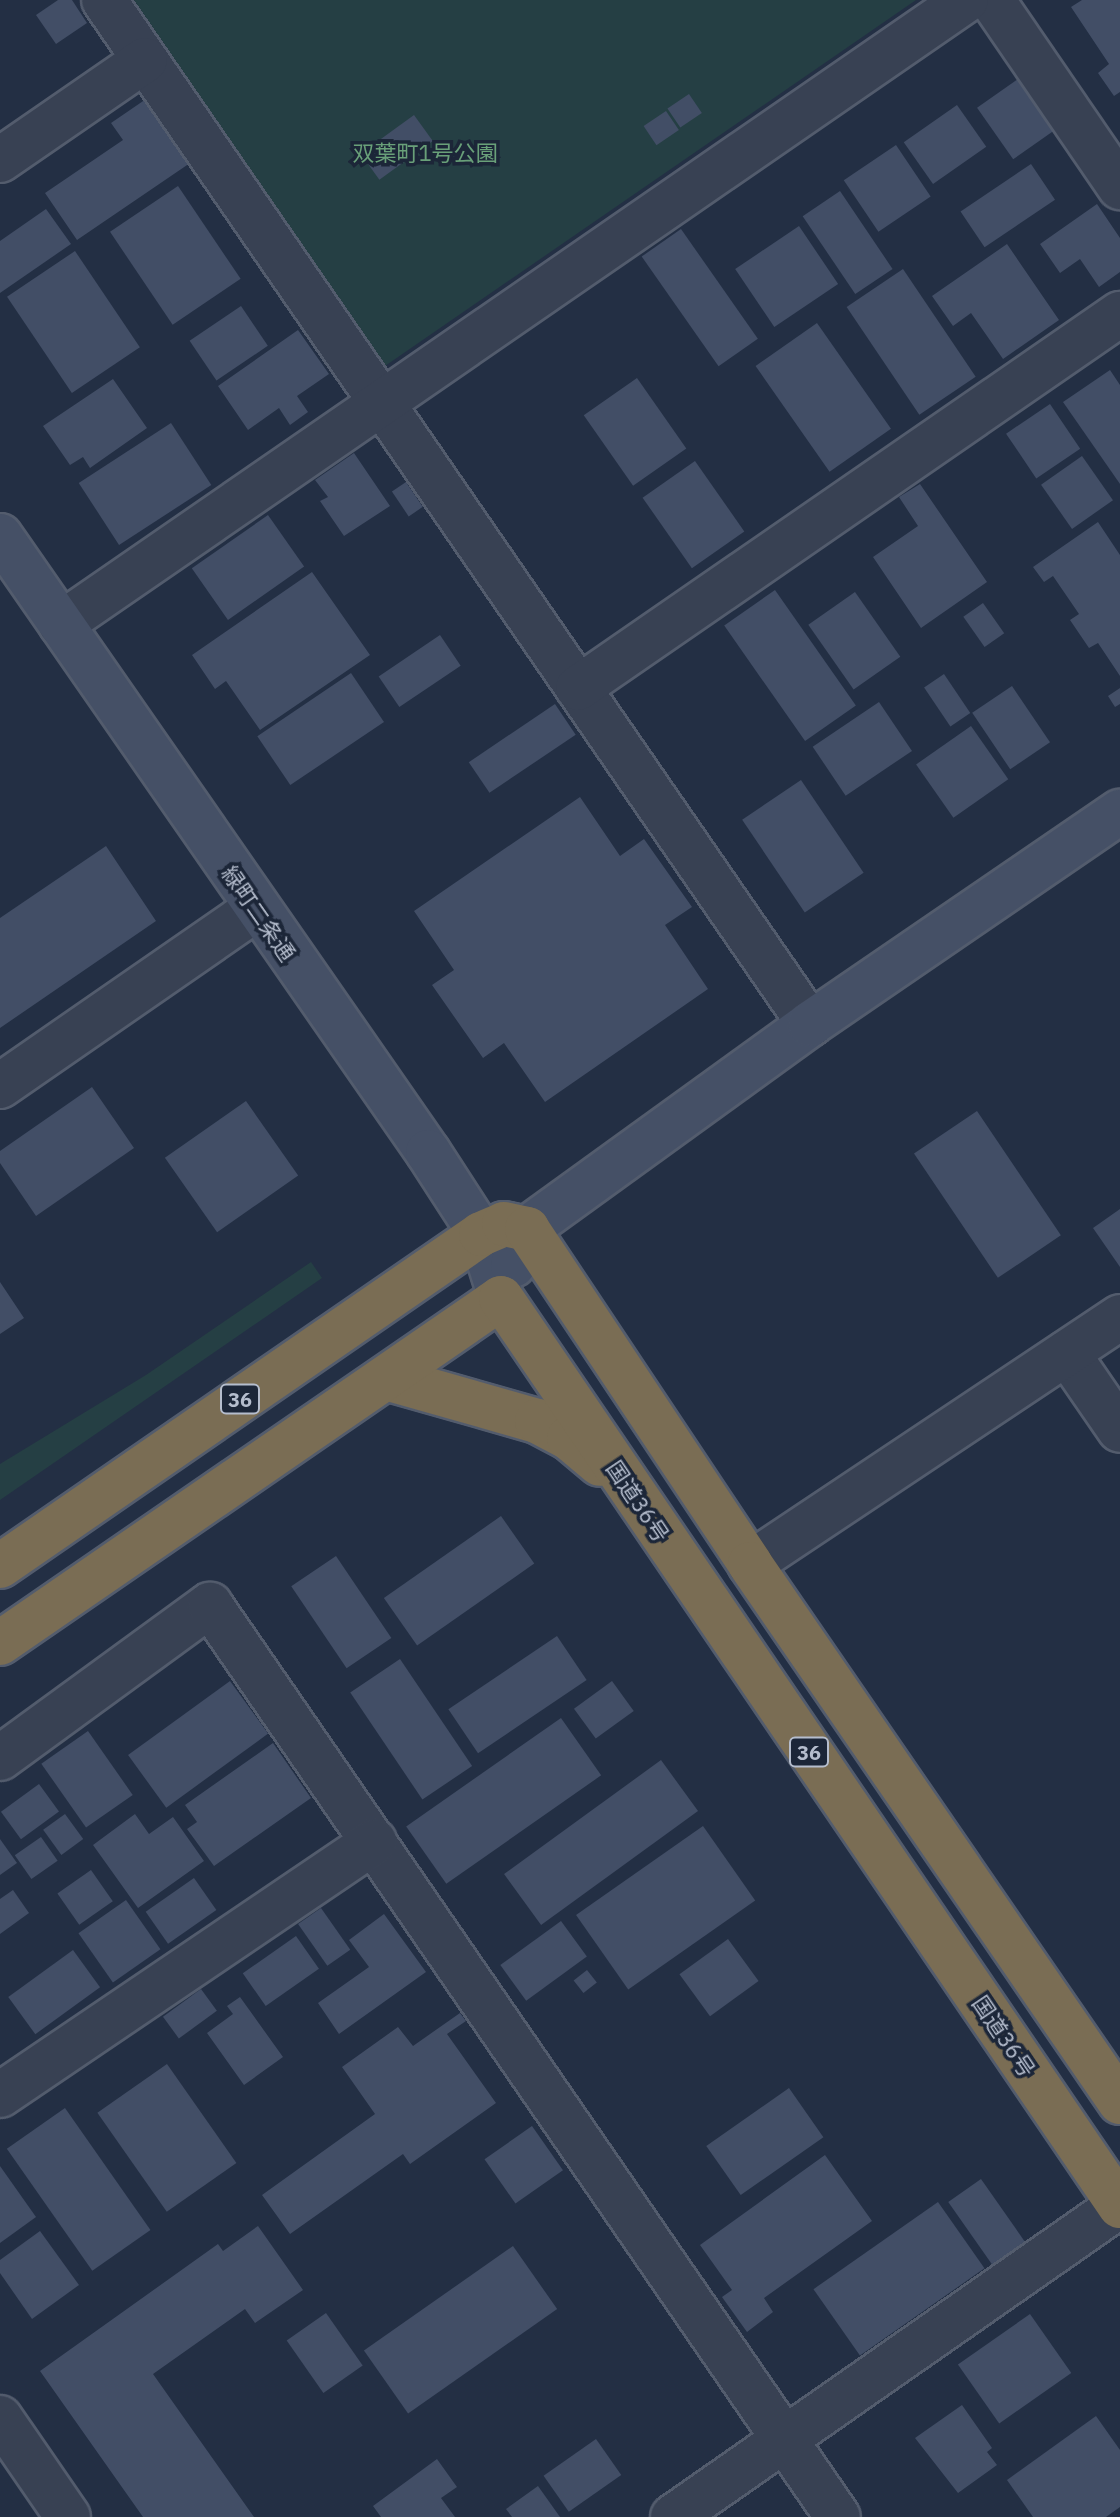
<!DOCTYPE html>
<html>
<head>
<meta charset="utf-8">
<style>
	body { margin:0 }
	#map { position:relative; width:1120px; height:2517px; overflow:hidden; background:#232f44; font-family:"IBM Plex Sans","Noto Sans JP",sans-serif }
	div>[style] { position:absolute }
	.green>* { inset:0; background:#253f44 }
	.building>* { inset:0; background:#424e66; transform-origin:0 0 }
	.roads { filter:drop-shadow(2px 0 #535c6d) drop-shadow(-2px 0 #535c6d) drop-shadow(0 2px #535c6d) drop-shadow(0 -2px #535c6d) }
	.street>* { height:44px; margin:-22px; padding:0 22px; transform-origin:22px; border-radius:22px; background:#384153 }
	.secondary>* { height:44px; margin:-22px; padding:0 22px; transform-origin:22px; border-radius:22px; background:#455066 }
	.highway>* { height:44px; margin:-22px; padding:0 22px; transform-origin:22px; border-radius:22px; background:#7a6d54 }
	span { translate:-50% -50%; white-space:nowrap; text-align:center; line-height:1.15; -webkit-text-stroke:7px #1c2638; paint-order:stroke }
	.shield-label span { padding:2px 6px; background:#1c2638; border:2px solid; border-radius:6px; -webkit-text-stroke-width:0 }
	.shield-label { font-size:20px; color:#b5bdcd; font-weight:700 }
	.park-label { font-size:22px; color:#69a079 }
	.street-label { font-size:22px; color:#b5bdcd }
</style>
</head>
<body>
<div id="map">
	<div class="green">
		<i style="clip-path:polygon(134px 0,916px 0,385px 366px)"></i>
		<i style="clip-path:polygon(311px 1262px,322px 1278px,0 1500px,0 1464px,146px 1375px)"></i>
	</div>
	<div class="building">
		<i style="clip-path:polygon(58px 0,72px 0,87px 23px,56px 44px,36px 15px)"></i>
		<i style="clip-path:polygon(1082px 0,1120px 0,1120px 92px,1114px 96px,1098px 73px,1109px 64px,1071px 7px)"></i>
		<i style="left:1018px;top:79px;width:63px;height:50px;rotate:55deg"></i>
		<i style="left:689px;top:94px;width:23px;height:26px;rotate:56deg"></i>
		<i style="clip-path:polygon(149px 97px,193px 161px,77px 240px,45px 193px,123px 140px,111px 123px)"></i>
		<i style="left:957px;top:105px;width:51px;height:65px;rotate:55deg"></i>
		<i style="left:666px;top:111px;width:23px;height:27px;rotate:56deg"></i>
		<i style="left:414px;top:115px;width:32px;height:66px;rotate:54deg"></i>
		<i style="left:896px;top:145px;width:62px;height:63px;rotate:56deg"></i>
		<i style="left:1031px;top:164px;width:43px;height:85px;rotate:56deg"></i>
		<i style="left:178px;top:186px;width:112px;height:82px;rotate:56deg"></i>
		<i style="left:840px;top:191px;width:94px;height:45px;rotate:56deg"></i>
		<i style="clip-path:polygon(1097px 204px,1120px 238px,1120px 272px,1099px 287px,1080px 259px,1060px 273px,1040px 244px)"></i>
		<i style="clip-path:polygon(46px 209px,71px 244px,0 293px,0 241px)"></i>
		<i style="left:799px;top:226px;width:70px;height:77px;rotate:56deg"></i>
		<i style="left:681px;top:229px;width:134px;height:48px;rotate:55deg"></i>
		<i style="clip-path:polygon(1007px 244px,1059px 320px,1003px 359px,971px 313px,953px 326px,932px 296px)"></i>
		<i style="left:75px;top:251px;width:116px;height:82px;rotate:56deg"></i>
		<i style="left:903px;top:269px;width:130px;height:68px;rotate:56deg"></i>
		<i style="left:241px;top:306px;width:48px;height:62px;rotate:56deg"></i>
		<i style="left:817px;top:323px;width:129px;height:75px;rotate:55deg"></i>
		<i style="clip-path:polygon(298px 330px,329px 374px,297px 396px,308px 412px,290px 425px,279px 408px,248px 430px,218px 386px)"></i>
		<i style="clip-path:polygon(1110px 370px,1120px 385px,1120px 484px,1063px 402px)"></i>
		<i style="left:637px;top:378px;width:86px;height:65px;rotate:55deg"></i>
		<i style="clip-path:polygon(113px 379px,147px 428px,90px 468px,83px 457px,70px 465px,43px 426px)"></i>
		<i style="left:1050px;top:404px;width:54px;height:53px;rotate:56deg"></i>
		<i style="left:171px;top:423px;width:74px;height:110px;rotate:57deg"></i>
		<i style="clip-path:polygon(354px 453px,390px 506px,344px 536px,320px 501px,328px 497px,315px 480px)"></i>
		<i style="left:1082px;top:456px;width:54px;height:50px;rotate:55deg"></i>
		<i style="left:695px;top:461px;width:86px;height:64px;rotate:55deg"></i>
		<i style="left:406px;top:482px;width:30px;height:17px;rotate:56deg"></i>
		<i style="clip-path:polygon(920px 484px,987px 582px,921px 628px,873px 557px,918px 526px,899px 497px)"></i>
		<i style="left:268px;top:515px;width:63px;height:93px;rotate:55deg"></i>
		<i style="clip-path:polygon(1098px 522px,1120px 555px,1120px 676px,1098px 643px,1089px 648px,1070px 620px,1079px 614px,1053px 576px,1044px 582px,1033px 567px)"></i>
		<i style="clip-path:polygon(312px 572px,370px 655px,260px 730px,226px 681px,215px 689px,192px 655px)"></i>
		<i style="left:775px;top:590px;width:141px;height:62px;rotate:55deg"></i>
		<i style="left:855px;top:592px;width:79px;height:57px;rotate:55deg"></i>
		<i style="left:983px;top:603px;width:37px;height:24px;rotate:55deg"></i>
		<i style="left:440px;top:635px;width:37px;height:74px;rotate:56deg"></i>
		<i style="left:351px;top:673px;width:59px;height:113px;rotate:56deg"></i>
		<i style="left:944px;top:674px;width:47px;height:24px;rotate:56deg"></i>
		<i style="left:1012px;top:686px;width:68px;height:48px;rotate:56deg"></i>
		<i style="clip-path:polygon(1120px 688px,1120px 704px,1115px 707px,1108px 696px)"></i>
		<i style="left:879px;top:702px;width:59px;height:80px;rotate:56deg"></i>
		<i style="left:555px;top:704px;width:37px;height:104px;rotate:56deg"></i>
		<i style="left:971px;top:726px;width:65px;height:67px;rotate:55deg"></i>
		<i style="left:801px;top:780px;width:112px;height:71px;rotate:56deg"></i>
		<i style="clip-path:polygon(580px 797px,620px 856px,644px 839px,692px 907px,665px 925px,708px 989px,545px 1102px,504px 1043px,483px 1058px,432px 985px,454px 970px,414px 911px)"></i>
		<i style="clip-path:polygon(106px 846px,156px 921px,0 1028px,0 918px)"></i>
		<i style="clip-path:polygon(92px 1087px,134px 1148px,36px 1216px,0 1163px,0 1151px)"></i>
		<i style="left:246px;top:1101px;width:91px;height:99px;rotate:55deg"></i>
		<i style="left:977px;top:1111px;width:150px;height:76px;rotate:56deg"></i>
		<i style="clip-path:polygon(1120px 1209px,1120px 1267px,1093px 1228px)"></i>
		<i style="clip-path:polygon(0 1282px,24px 1318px,0 1334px)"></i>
		<i style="left:501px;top:1516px;width:58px;height:143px;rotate:55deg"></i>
		<i style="left:336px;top:1556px;width:99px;height:54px;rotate:56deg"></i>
		<i style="left:557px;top:1636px;width:53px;height:131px;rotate:56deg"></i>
		<i style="left:400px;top:1659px;width:129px;height:60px;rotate:56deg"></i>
		<i style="left:230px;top:1681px;width:65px;height:126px;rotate:54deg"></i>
		<i style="left:612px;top:1681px;width:37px;height:47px;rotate:54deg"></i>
		<i style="left:561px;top:1718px;width:70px;height:189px;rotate:55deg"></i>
		<i style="left:88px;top:1731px;width:78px;height:57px;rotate:55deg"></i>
		<i style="clip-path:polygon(273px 1743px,311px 1798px,214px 1866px,187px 1829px,197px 1822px,185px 1805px)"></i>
		<i style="left:661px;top:1760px;width:63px;height:194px;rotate:54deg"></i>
		<i style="left:39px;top:1784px;width:34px;height:47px;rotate:54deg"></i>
		<i style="left:65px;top:1814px;width:31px;height:27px;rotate:54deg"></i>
		<i style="clip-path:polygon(135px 1814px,149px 1834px,173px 1817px,204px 1861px,138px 1908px,93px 1845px)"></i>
		<i style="left:703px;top:1826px;width:91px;height:155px;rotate:55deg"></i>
		<i style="left:41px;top:1837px;width:29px;height:32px;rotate:55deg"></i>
		<i style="clip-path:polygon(0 1839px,17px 1863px,0 1875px)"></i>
		<i style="left:91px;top:1870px;width:38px;height:41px;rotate:55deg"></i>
		<i style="left:194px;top:1878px;width:39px;height:59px;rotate:55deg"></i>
		<i style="clip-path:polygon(13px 1890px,29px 1913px,0 1934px,0 1899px)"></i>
		<i style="left:126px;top:1900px;width:60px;height:58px;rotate:55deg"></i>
		<i style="left:321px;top:1908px;width:51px;height:28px;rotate:55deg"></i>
		<i style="clip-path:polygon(384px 1914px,426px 1972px,339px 2034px,318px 2003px,369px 1967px,349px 1940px)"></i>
		<i style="left:561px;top:1921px;width:44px;height:75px;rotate:54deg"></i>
		<i style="left:296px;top:1936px;width:40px;height:65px;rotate:55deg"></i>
		<i style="left:728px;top:1939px;width:52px;height:60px;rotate:54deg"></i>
		<i style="left:73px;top:1950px;width:46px;height:80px;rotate:54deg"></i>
		<i style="left:587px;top:1970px;width:16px;height:17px;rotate:52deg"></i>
		<i style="left:201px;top:1989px;width:27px;height:47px;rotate:54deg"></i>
		<i style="clip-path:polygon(240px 1997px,283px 2057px,244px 2085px,207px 2033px,233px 2014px,227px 2006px)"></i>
		<i style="clip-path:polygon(460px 2013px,466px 2021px,447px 2034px,496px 2103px,410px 2164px,403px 2154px,290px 2234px,262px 2195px,375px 2114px,342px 2067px,398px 2027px,413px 2046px)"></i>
		<i style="left:167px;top:2064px;width:121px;height:85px;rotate:55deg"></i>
		<i style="left:789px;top:2088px;width:60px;height:101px;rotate:55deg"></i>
		<i style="left:65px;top:2108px;width:149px;height:71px;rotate:55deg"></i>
		<i style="left:532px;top:2126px;width:54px;height:58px;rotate:55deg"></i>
		<i style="clip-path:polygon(825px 2155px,872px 2221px,764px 2298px,773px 2312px,747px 2332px,722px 2297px,732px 2290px,700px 2245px)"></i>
		<i style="clip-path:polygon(0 2166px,36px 2217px,0 2243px)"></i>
		<i style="left:981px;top:2179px;width:78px;height:40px;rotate:55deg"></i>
		<i style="left:938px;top:2202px;width:81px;height:152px;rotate:55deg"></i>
		<i style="clip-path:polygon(258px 2226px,303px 2290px,255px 2323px,245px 2309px,153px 2374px,254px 2517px,143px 2517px,40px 2371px,218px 2244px,223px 2251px)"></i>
		<i style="clip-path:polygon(40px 2231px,79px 2285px,32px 2319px,0 2273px,0 2260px)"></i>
		<i style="left:513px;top:2246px;width:77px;height:182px;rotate:55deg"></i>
		<i style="left:326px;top:2313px;width:64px;height:48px;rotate:55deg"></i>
		<i style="left:1030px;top:2314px;width:72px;height:88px;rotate:55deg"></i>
		<i style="clip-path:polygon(962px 2405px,992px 2448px,987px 2452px,997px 2465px,958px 2493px,915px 2438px)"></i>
		<i style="clip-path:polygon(1096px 2416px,1120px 2450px,1120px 2507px,1106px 2517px,1033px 2517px,1007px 2480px)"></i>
		<i style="left:596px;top:2439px;width:44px;height:64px;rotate:55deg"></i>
		<i style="clip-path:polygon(437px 2459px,457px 2487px,441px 2498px,455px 2517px,381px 2517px,373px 2506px)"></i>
		<i style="clip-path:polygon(538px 2486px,560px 2517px,512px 2517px,506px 2509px)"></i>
	</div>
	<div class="roads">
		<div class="street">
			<i style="left:104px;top:0;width:1244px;rotate:55.42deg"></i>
			<i style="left:992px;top:0;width:227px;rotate:55.6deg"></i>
			<i style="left:0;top:160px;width:176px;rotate:-34.6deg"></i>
			<i style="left:61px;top:624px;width:1099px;rotate:-34.59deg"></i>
			<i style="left:578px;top:688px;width:659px;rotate:-34.61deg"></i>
			<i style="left:0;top:1086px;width:311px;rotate:-34.7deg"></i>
			<i style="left:1067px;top:1353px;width:93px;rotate:55.5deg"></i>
			<i style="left:750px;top:1564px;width:445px;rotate:-33.7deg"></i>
			<i style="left:0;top:1758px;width:260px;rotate:-36.1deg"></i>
			<i style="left:210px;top:1605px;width:1107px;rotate:55.45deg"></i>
			<i style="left:0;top:2095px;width:452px;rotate:-34.1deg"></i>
			<i style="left:0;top:2418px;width:120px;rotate:55.5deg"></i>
			<i style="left:673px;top:2517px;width:545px;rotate:-34.91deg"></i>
		</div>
		<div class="secondary">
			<i style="left:0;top:536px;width:750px;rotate:55.21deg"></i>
			<i style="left:428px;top:1152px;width:98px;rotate:57.1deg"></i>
			<i style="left:481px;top:1234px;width:67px;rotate:72.6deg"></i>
			<i style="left:513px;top:1265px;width:39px;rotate:-69deg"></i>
			<i style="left:527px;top:1229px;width:349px;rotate:-35.9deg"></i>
			<i style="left:810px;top:1024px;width:376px;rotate:-34.4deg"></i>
		</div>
		<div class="highway">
			<i style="left:386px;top:1378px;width:157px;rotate:15.9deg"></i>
			<i style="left:537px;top:1421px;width:36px;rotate:28deg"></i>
			<i style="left:569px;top:1438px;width:40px;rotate:40deg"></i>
			<i style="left:0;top:1566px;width:584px;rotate:-34.61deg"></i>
			<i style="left:481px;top:1234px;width:25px;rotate:-23deg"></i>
			<i style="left:504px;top:1224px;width:24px;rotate:12deg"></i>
			<i style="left:527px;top:1229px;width:402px;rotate:56.3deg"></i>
			<i style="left:750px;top:1564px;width:653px;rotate:55.48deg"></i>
			<i style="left:0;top:1643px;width:608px;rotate:-34.55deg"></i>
			<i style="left:501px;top:1298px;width:1099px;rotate:55.72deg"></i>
		</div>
	</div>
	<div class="shield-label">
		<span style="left:240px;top:1399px">36</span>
		<span style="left:809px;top:1752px">36</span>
	</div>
	<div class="park-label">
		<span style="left:425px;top:153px">双葉町1号公園</span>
	</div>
	<div class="street-label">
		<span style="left:259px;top:913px;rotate:55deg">緑町二条通</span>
		<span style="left:638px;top:1501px;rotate:56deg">国道36号</span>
		<span style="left:1004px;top:2036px;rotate:56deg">国道36号</span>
	</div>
</div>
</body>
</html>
